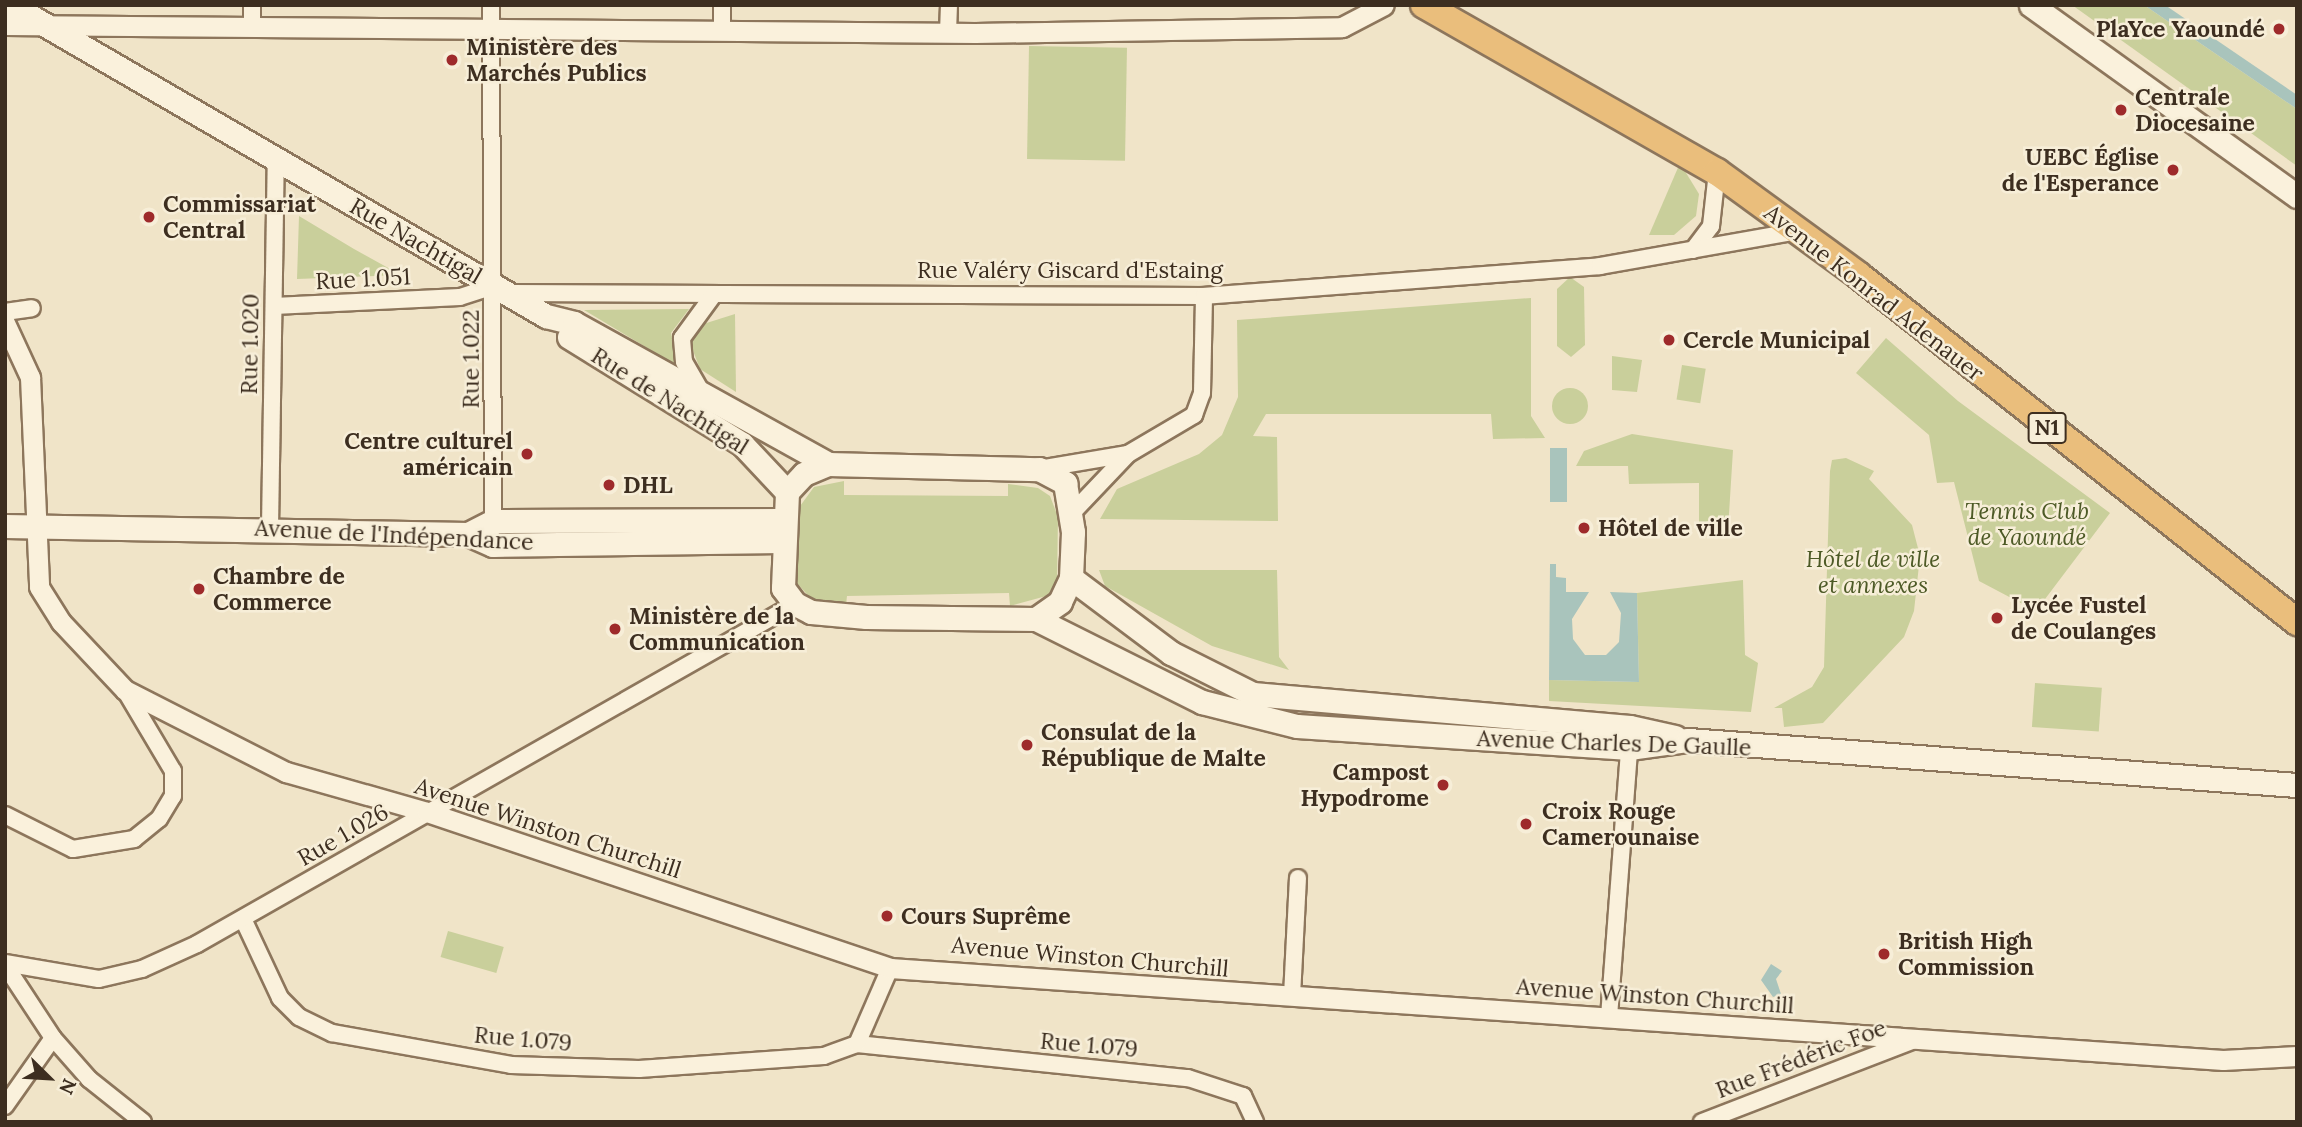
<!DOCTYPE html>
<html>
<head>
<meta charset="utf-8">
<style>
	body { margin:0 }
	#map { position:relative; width:2302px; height:1127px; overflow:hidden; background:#f0e4c8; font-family:Lora,serif }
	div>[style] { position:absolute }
	.green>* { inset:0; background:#c9cf9b; transform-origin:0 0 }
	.round { border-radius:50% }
	.water>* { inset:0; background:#a9c4bc; transform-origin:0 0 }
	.roads { filter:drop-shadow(2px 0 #8d765c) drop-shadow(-2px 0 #8d765c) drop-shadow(0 2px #8d765c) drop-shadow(0 -2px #8d765c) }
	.minor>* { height:16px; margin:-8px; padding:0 8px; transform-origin:8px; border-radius:8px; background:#faf1dc }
	.tertiary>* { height:19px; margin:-9.5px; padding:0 9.5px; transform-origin:9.5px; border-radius:9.5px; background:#faf1dc }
	.secondary>* { height:23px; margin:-11.5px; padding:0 11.5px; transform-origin:11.5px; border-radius:11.5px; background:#faf1dc }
	.trunk>* { height:26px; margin:-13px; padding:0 13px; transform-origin:13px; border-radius:13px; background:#eabe7c }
	.dots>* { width:19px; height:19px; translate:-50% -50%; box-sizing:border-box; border:4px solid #f7eed8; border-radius:50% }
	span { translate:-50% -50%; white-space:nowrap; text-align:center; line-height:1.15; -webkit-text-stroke:5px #f7eed8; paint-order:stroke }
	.shield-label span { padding:2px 5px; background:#f7eed8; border:2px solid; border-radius:5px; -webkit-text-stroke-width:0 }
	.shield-label { font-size:21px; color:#3d2e20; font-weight:700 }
	.poi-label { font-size:23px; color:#3d2e20; font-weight:700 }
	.right { translate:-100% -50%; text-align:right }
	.left { translate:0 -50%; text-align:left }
	.street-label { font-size:23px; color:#3d2e20 }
	.park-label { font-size:23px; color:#4d5a26; font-style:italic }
	.frame { position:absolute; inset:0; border:7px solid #3d2e20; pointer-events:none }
	.north { position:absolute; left:14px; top:1043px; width:70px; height:70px; -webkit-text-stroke:5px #f7eed8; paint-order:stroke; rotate:114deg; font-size:19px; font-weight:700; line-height:28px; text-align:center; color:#3d2e20 }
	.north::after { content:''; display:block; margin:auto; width:24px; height:32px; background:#3d2e20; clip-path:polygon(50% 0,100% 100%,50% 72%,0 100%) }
</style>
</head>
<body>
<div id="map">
	<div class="green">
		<i style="clip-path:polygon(2072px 5px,2144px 5px,2297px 109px,2297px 166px)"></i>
		<i style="left:1029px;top:46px;width:98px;height:113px;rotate:1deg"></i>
		<i style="clip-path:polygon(1680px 163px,1699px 194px,1696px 216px,1674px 235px,1649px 235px)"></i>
		<i style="clip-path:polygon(299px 216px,354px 249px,401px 275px,297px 279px)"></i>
		<i style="clip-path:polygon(1570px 277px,1584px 287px,1585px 345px,1571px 357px,1557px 346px,1557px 289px)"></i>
		<i style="clip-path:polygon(1531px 298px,1531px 416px,1545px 438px,1493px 439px,1491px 414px,1266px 414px,1253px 436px,1277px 437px,1278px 521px,1100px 519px,1117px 489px,1199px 454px,1222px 435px,1238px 397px,1237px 320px)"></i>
		<i style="clip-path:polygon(689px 309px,671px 333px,679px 367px,584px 310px)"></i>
		<i style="clip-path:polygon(735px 314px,736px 392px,700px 369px,689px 340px,697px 326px)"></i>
		<i style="clip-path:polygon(1886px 338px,1958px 401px,2110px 513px,2036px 611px,1979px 581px,1954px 482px,1937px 483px,1929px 435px,1856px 373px)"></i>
		<i style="clip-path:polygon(1612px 356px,1642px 360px,1637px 392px,1612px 390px)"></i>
		<i style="left:1682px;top:365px;width:24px;height:35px;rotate:9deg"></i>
		<i class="round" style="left:1552px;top:388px;width:36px;height:36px"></i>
		<i style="clip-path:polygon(1632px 434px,1733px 450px,1728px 530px,1699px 529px,1699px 483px,1629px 484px,1628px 466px,1576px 466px,1584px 451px)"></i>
		<i style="clip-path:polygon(1846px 458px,1874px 471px,1869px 479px,1912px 525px,1920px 556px,1914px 611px,1904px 637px,1823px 723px,1784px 727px,1782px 708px,1774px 708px,1812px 687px,1824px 667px,1830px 471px,1832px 460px)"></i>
		<i style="clip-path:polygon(844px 481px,844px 495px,1008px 496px,1008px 484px,1038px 488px,1050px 496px,1058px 517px,1057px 582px,1050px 595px,1010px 606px,1009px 593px,847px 596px,846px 605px,812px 600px,796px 582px,795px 513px,814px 487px)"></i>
		<i style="clip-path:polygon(1099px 570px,1277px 570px,1279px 657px,1289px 670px,1212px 646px,1105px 586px)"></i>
		<i style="clip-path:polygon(1743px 580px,1745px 655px,1758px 663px,1751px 712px,1549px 701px,1549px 680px,1639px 682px,1637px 593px)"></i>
		<i style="left:2035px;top:683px;width:67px;height:44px;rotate:4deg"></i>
		<i style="left:448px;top:931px;width:58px;height:27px;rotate:16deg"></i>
	</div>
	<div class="water">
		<i style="clip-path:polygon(2144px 5px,2165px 5px,2297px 95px,2297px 109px)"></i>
		<i style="left:1550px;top:448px;width:17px;height:54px"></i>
		<i style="clip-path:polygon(1550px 564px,1556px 564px,1556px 577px,1566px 578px,1566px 592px,1589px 592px,1572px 619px,1573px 639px,1585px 655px,1606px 655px,1619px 642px,1621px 613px,1610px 592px,1637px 593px,1639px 682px,1549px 680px)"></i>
		<i style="clip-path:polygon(1771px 964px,1782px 971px,1776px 979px,1781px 994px,1773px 997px,1761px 980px)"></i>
	</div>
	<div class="roads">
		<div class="minor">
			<i style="left:252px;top:5px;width:19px;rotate:90deg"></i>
			<i style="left:491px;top:5px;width:523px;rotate:89.78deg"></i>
			<i style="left:722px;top:31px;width:26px;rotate:-90deg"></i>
			<i style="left:948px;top:33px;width:28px;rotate:-88deg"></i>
			<i style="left:1693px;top:250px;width:30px;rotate:-53deg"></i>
			<i style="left:1711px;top:226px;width:54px;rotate:-83.7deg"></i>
			<i style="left:512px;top:293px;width:692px;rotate:0.25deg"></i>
			<i style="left:1204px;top:296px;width:397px;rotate:-4.3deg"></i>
			<i style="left:1600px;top:266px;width:201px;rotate:-10deg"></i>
			<i style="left:274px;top:306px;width:186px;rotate:-2.8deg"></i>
			<i style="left:460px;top:297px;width:36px;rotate:-18deg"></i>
			<i style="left:5px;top:312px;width:27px;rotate:-8deg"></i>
			<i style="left:701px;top:391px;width:34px;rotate:-120deg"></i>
			<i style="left:684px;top:362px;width:24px;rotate:-95deg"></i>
			<i style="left:682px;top:338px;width:51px;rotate:-53.8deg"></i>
			<i style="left:1039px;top:469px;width:90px;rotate:-9.6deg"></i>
			<i style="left:1074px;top:511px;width:79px;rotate:-46.5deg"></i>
			<i style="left:1128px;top:454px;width:77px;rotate:-30.6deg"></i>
			<i style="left:1194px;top:415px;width:23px;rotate:-70deg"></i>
			<i style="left:1202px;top:393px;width:97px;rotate:-88.8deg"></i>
			<i style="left:270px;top:528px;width:368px;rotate:-89.1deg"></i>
			<i style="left:5px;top:815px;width:76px;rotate:26.6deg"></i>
			<i style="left:73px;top:849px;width:62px;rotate:-9.3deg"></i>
			<i style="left:134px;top:839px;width:32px;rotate:-39deg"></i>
			<i style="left:159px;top:819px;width:27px;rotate:-59deg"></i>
			<i style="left:173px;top:796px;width:25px;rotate:-90deg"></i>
			<i style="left:173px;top:771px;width:94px;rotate:-120.7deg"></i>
			<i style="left:244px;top:921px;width:85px;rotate:64.9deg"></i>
			<i style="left:280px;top:998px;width:27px;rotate:45deg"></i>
			<i style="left:299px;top:1017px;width:37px;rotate:26deg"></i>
			<i style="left:332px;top:1033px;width:182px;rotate:10.1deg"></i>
			<i style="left:511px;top:1065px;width:128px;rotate:1.8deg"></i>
			<i style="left:639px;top:1069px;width:185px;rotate:-4deg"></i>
			<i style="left:824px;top:1056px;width:35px;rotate:-20deg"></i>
			<i style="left:857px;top:1044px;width:333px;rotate:5.9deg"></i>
			<i style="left:1188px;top:1078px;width:58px;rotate:18.1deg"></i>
			<i style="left:1243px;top:1096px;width:29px;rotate:65deg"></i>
			<i style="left:5px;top:963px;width:95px;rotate:9.7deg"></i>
			<i style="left:99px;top:979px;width:44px;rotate:-13.1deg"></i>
			<i style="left:142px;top:969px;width:60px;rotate:-24.4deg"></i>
			<i style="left:197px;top:944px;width:688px;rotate:-29.62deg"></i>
			<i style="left:5px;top:965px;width:87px;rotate:56.7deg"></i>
			<i style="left:53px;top:1038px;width:55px;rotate:48.7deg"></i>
			<i style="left:89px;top:1079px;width:69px;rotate:38.5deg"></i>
			<i style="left:1292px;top:996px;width:118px;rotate:-87.1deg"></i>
			<i style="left:1609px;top:1017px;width:278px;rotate:-85.7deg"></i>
			<i style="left:857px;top:1044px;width:83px;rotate:-66.5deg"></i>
			<i style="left:5px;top:1106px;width:83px;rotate:-54.8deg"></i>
			<i style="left:1702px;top:1122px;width:228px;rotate:-21.1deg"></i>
		</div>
		<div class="tertiary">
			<i style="left:5px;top:25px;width:970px;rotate:0.47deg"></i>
			<i style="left:975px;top:33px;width:367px;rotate:-0.9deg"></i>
			<i style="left:1342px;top:27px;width:47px;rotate:-27.6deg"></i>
			<i style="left:5px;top:323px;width:60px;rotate:65.2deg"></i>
			<i style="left:30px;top:377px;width:210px;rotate:87.5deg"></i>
			<i style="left:39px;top:587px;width:41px;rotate:57.8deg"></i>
			<i style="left:61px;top:622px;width:93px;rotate:46.7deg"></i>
			<i style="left:125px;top:690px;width:181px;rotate:27deg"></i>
			<i style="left:286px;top:772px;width:147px;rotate:15.8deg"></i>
			<i style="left:427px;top:812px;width:489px;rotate:18.6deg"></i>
			<i style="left:890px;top:968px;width:1336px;rotate:3.95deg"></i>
			<i style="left:2223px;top:1060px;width:74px;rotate:-3.1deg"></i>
		</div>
		<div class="secondary">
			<i style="left:11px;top:5px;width:619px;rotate:30.17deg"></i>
			<i style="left:546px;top:316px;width:29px;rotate:14deg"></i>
			<i style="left:574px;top:323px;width:291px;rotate:29deg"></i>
			<i style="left:2031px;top:5px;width:327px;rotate:35.7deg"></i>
			<i style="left:569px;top:337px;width:203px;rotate:31.7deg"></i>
			<i style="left:742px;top:444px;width:66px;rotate:46.8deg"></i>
			<i style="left:828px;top:464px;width:211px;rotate:1.4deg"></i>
			<i style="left:1039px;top:469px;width:30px;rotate:28deg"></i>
			<i style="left:1065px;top:483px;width:50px;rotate:80.7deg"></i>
			<i style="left:1073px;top:532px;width:46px;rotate:92.5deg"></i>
			<i style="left:1071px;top:578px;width:26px;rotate:115deg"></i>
			<i style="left:1060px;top:602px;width:29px;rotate:145deg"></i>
			<i style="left:1036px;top:619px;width:170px;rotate:-179.3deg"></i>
			<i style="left:866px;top:617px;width:55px;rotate:-174.8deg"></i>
			<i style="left:811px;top:612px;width:18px;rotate:-153deg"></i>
			<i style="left:795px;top:604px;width:20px;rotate:-127deg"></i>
			<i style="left:783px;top:588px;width:96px;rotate:-87.6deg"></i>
			<i style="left:787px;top:492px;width:25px;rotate:-47deg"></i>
			<i style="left:804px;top:474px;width:26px;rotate:-23deg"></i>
			<i style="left:5px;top:526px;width:463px;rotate:1deg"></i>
			<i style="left:468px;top:534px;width:27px;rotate:24deg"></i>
			<i style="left:493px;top:545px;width:289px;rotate:-0.8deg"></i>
			<i style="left:468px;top:534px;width:28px;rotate:-27deg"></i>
			<i style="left:493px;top:521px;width:289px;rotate:-0.2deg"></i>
			<i style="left:1071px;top:578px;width:125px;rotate:36.9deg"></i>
			<i style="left:1171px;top:653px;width:92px;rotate:26.6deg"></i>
			<i style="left:1253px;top:694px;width:378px;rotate:5deg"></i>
			<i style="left:1630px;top:727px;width:46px;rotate:12.5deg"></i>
			<i style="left:1036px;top:619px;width:186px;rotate:26.6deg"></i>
			<i style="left:1202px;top:702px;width:98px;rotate:14.2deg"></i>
			<i style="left:1297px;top:726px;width:333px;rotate:3.8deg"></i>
			<i style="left:1629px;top:748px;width:60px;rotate:-7.7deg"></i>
			<i style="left:1688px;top:740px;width:611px;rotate:4.23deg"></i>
		</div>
		<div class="trunk">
			<i style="left:1424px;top:5px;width:337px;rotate:29.7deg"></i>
			<i style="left:1717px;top:172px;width:175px;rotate:36.1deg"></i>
			<i style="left:1858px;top:275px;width:560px;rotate:38.32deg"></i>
		</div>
	</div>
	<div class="dots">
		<i style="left:2279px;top:29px;background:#9e2a2b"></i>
		<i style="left:452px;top:60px;background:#9e2a2b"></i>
		<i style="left:2121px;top:110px;background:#9e2a2b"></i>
		<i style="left:2173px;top:170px;background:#9e2a2b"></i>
		<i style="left:149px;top:217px;background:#9e2a2b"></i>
		<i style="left:1669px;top:340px;background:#9e2a2b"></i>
		<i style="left:527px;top:454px;background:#9e2a2b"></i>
		<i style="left:609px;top:485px;background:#9e2a2b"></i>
		<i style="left:1584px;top:528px;background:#9e2a2b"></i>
		<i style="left:199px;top:589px;background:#9e2a2b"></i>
		<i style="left:1997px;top:618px;background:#9e2a2b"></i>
		<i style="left:615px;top:629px;background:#9e2a2b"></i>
		<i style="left:1027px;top:745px;background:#9e2a2b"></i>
		<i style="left:1443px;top:785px;background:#9e2a2b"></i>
		<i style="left:1526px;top:824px;background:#9e2a2b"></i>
		<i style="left:887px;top:916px;background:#9e2a2b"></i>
		<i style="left:1884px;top:954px;background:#9e2a2b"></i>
	</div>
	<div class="shield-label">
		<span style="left:2047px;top:428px">N1</span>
	</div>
	<div class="poi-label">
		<span class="right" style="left:2265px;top:29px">PlaYce Yaoundé</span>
		<span class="left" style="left:466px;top:60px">Ministère des<br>Marchés Publics</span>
		<span class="left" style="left:2135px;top:110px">Centrale<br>Diocesaine</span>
		<span class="right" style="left:2159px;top:170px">UEBC Église<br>de l'Esperance</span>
		<span class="left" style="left:163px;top:217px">Commissariat<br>Central</span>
		<span class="left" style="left:1683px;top:340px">Cercle Municipal</span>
		<span class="right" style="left:513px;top:454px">Centre culturel<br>américain</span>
		<span class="left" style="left:623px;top:485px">DHL</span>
		<span class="left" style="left:1598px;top:528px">Hôtel de ville</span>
		<span class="left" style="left:213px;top:589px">Chambre de<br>Commerce</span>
		<span class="left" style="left:2011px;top:618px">Lycée Fustel<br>de Coulanges</span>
		<span class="left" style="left:629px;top:629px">Ministère de la<br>Communication</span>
		<span class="left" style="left:1041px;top:745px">Consulat de la<br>République de Malte</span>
		<span class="right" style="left:1429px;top:785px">Campost<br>Hypodrome</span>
		<span class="left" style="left:1542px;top:824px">Croix Rouge<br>Camerounaise</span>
		<span class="left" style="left:901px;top:916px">Cours Suprême</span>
		<span class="left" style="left:1898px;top:954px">British High<br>Commission</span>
	</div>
	<div class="street-label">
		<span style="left:416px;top:241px;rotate:30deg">Rue Nachtigal</span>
		<span style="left:1070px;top:270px">Rue Valéry Giscard d'Estaing</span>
		<span style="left:363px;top:279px;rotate:-3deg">Rue 1.051</span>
		<span style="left:1874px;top:293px;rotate:38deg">Avenue Konrad Adenauer</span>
		<span style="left:250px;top:344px;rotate:-89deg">Rue 1.020</span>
		<span style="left:471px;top:359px;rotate:-90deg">Rue 1.022</span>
		<span style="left:670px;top:401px;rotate:32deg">Rue de Nachtigal</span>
		<span style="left:394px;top:535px;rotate:3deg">Avenue de l'Indépendance</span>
		<span style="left:1614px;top:743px;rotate:2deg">Avenue Charles De Gaulle</span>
		<span style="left:548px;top:828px;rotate:18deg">Avenue Winston Churchill</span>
		<span style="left:343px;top:835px;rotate:-30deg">Rue 1.026</span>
		<span style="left:1090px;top:957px;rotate:5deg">Avenue Winston Churchill</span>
		<span style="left:1655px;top:996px;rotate:4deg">Avenue Winston Churchill</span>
		<span style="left:523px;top:1039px;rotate:5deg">Rue 1.079</span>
		<span style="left:1089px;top:1045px;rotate:5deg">Rue 1.079</span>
		<span style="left:1801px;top:1059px;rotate:-21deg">Rue Frédéric Foe</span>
	</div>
	<div class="park-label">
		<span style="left:2027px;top:524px">Tennis Club<br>de Yaoundé</span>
		<span style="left:1873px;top:572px">Hôtel de ville<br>et annexes</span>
	</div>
	<div class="frame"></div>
	<div class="north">N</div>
</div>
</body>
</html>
